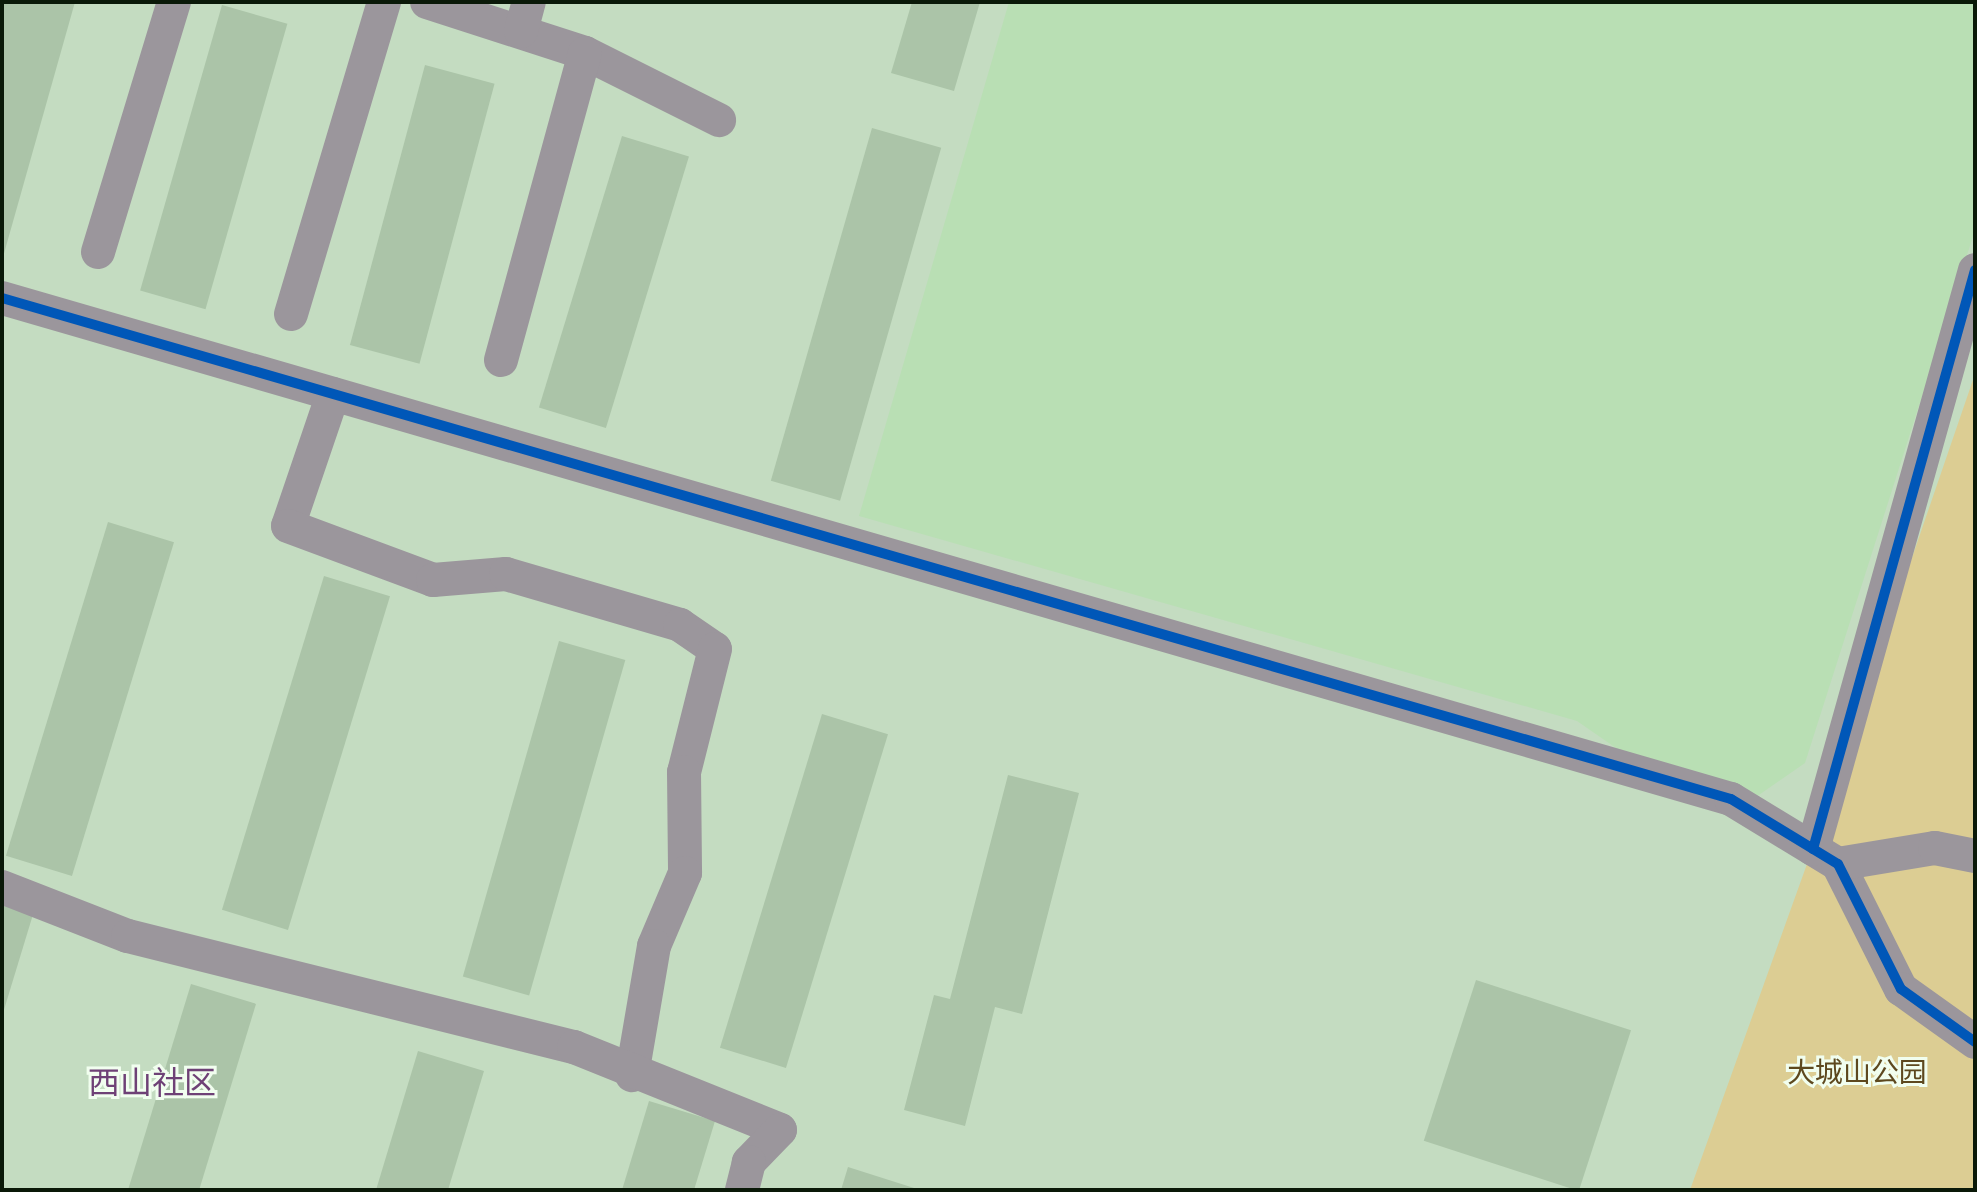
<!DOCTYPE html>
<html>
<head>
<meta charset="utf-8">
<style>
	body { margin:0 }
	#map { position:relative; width:1977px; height:1192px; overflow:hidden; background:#c4dcc1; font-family:Poppins,"Noto Sans SC",sans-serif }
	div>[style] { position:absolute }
	.built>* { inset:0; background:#b9dfb4 }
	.green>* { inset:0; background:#dccd93 }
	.building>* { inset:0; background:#abc4a8; transform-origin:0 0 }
	.minor>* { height:34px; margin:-17px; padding:0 17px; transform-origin:17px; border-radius:17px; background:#9b969c }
	.cycleway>* { height:10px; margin:-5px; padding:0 5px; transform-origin:5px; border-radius:5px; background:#0057b8 }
	span { translate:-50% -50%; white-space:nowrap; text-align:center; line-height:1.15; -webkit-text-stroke:6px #f1feef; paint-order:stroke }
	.park-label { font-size:28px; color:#5d481e }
	.quarter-label { font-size:32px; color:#6e4176 }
	.frame { position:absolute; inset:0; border:4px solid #0a1908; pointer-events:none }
</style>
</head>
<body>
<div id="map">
	<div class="built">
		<i style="clip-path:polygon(1009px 2px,1975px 2px,1975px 230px,1805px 763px,1756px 797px,1629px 757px,1577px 721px,859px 516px)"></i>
	</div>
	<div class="green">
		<i style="clip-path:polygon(1975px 374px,1975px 1190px,1690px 1190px,1807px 864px)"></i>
	</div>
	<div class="building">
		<i style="clip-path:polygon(2px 2px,75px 2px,3px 257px,2px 257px)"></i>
		<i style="clip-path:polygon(912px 2px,980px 2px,954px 91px,891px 73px)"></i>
		<i style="left:222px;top:5px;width:68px;height:297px;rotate:16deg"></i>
		<i style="left:425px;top:65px;width:72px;height:290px;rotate:15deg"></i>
		<i style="left:872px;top:128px;width:72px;height:367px;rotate:16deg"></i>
		<i style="left:622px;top:136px;width:70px;height:284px;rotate:17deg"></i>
		<i style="left:108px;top:522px;width:69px;height:349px;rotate:17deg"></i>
		<i style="left:324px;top:576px;width:69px;height:349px;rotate:17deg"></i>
		<i style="left:559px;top:641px;width:69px;height:349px;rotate:16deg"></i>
		<i style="left:822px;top:714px;width:69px;height:349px;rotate:17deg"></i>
		<i style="clip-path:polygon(1008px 775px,1079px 793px,1022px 1014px,995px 1007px,965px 1126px,904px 1110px,934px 995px,950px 999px)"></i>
		<i style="clip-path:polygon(2px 887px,38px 898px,3px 1013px,2px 1013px)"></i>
		<i style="left:1476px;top:980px;width:163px;height:169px;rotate:18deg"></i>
		<i style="left:191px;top:984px;width:68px;height:215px;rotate:17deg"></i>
		<i style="clip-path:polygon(418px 1051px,484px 1071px,448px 1190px,376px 1190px)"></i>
		<i style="clip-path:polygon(649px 1101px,715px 1121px,694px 1190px,622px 1190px)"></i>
		<i style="clip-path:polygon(848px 1167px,914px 1188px,913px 1190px,841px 1190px)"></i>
	</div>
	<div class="minor">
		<i style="left:427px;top:2px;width:166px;rotate:17.9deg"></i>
		<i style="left:585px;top:53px;width:150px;rotate:26.6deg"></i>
		<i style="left:521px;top:31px;width:30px;rotate:-75deg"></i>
		<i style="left:98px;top:252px;width:261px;rotate:-73.1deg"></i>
		<i style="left:2px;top:298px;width:1800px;rotate:16.16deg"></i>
		<i style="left:1731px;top:799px;width:125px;rotate:31.3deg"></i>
		<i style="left:1838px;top:864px;width:140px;rotate:63.3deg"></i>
		<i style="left:1901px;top:989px;width:91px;rotate:35.6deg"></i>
		<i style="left:291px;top:314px;width:326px;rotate:-73.4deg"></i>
		<i style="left:501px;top:360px;width:318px;rotate:-74.7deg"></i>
		<i style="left:333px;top:394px;width:139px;rotate:108.8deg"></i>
		<i style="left:288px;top:526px;width:155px;rotate:20.4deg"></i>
		<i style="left:433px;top:580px;width:73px;rotate:-4.7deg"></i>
		<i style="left:506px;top:574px;width:181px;rotate:16.3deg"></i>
		<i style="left:680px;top:625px;width:42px;rotate:34.4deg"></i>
		<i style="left:715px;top:649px;width:127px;rotate:104.1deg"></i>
		<i style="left:684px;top:772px;width:101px;rotate:89.4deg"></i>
		<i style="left:685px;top:873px;width:79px;rotate:113deg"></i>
		<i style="left:654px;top:946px;width:131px;rotate:99.7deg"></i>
		<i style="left:1813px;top:849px;width:601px;rotate:-74.37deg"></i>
		<i style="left:1838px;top:864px;width:98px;rotate:-9.4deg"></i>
		<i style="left:1935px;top:848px;width:41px;rotate:11.3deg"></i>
		<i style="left:2px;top:887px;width:135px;rotate:21.3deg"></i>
		<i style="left:128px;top:936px;width:460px;rotate:14deg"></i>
		<i style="left:574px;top:1047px;width:222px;rotate:21.9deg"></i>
		<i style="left:780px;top:1130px;width:45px;rotate:134.1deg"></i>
		<i style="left:749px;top:1162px;width:29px;rotate:104deg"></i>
	</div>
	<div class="cycleway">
		<i style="left:2px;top:298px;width:1800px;rotate:16.16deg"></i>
		<i style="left:1731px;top:799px;width:125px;rotate:31.3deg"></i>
		<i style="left:1838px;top:864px;width:140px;rotate:63.3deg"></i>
		<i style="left:1901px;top:989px;width:91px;rotate:35.6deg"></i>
		<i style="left:1813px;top:849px;width:601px;rotate:-74.37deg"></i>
	</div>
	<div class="park-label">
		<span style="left:1857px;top:1073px">大城山公园</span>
	</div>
	<div class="quarter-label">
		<span style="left:152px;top:1083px">西山社区</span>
	</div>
	<div class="frame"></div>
</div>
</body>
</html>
